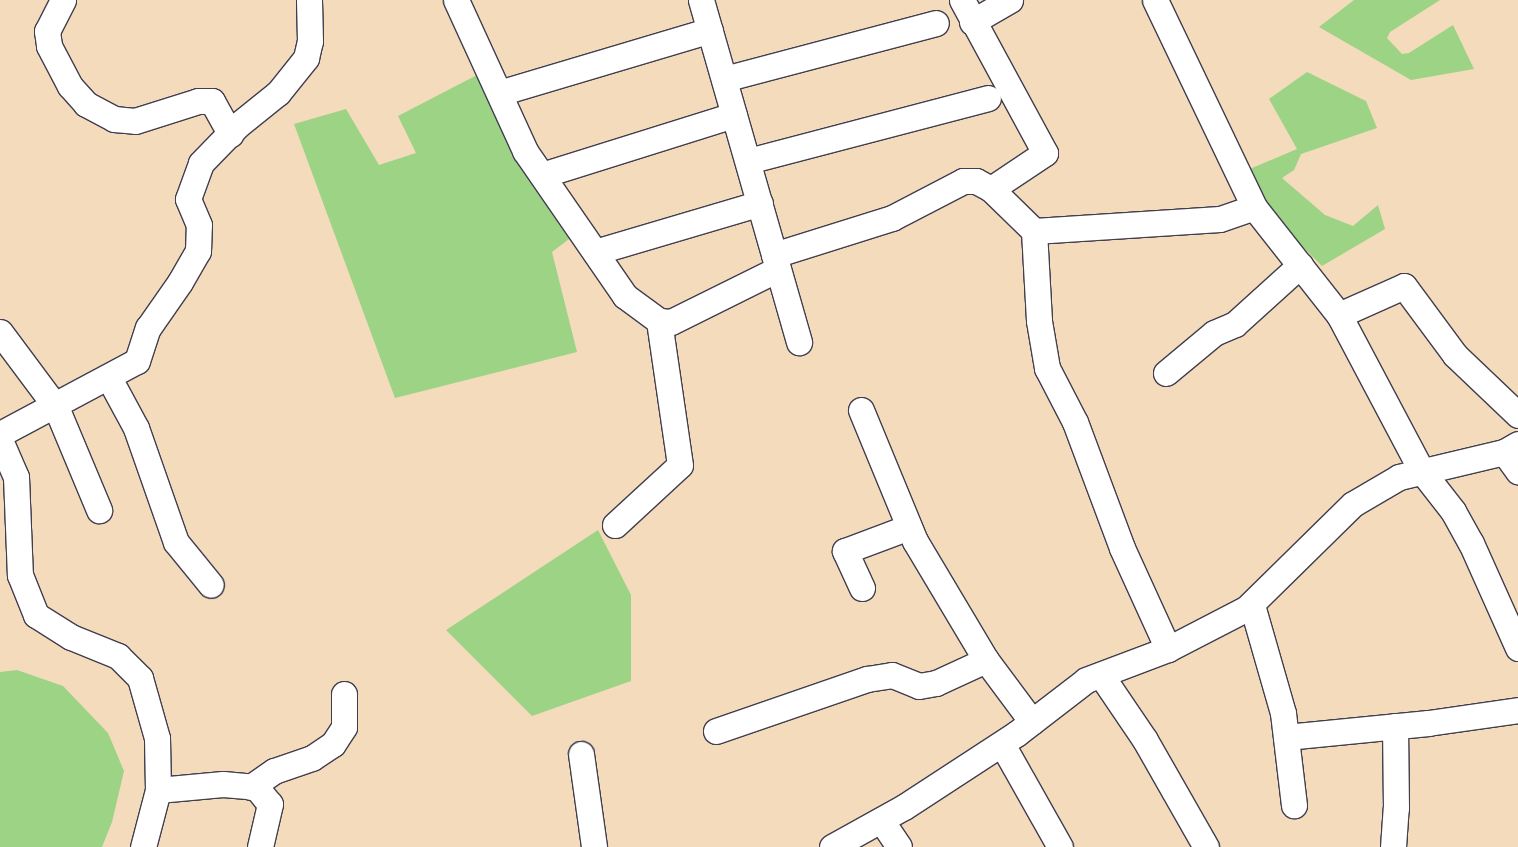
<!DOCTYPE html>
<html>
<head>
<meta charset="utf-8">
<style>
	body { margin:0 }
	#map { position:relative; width:1518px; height:847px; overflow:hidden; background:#f3dbbc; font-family:"Patrick Hand",sans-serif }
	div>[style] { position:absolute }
	.green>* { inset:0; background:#9dd384 }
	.roads { filter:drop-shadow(1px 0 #413e4e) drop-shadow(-1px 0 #413e4e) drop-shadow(0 1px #413e4e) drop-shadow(0 -1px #413e4e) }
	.minor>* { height:25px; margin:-12.5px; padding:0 12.5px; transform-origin:12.5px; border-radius:12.5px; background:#fff }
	span { translate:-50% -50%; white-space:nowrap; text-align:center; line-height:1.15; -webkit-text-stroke:4.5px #f6f6f2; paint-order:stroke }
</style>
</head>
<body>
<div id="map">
	<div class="green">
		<i style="clip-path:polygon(1354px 0,1440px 0,1390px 32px,1387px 38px,1402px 54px,1409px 53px,1453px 25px,1474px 69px,1411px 80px,1319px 27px)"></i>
		<i style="clip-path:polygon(1307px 72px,1366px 101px,1377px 128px,1301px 154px,1294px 170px,1282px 178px,1325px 215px,1353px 226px,1378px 205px,1385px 229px,1322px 266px,1275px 219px,1245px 171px,1297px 149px,1269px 99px)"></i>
		<i style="clip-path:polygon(477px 75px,513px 157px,569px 239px,552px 252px,577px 352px,395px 398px,294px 124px,346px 109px,379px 165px,416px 153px,398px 116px)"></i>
		<i style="clip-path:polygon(598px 530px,631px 595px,631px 681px,532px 716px,446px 630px)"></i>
		<i style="clip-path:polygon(17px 670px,63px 686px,108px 733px,124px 771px,112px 822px,102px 847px,0 847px,0 672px)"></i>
	</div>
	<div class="roads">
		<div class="minor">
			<i style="left:63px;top:0;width:35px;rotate:117deg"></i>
			<i style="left:47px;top:31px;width:15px;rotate:82deg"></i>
			<i style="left:49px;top:46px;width:45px;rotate:62.3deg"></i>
			<i style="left:70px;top:86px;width:24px;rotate:48deg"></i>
			<i style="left:86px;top:104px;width:32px;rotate:28deg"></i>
			<i style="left:114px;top:119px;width:21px;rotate:5deg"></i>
			<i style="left:135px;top:121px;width:66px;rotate:-17.6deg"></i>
			<i style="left:198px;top:101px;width:14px"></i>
			<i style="left:212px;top:101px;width:38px;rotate:61deg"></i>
			<i style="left:456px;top:0;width:166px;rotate:65.4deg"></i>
			<i style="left:525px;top:151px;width:176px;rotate:55.4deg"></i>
			<i style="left:625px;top:296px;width:42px;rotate:36.3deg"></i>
			<i style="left:659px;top:321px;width:12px;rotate:5deg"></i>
			<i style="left:671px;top:322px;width:119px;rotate:-26.4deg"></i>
			<i style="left:701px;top:0;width:356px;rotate:74deg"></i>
			<i style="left:962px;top:0;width:174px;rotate:61.5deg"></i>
			<i style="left:1045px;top:153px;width:65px;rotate:146.3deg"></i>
			<i style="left:1155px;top:0;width:229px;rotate:64.4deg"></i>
			<i style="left:1254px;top:207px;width:137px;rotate:51.8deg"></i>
			<i style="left:1339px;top:315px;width:175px;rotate:62.1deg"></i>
			<i style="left:1421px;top:470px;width:52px;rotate:52deg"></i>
			<i style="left:1453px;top:511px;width:37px;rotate:61deg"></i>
			<i style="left:1471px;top:543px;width:115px;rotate:65.9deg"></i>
			<i style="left:972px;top:22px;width:44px;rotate:-30.1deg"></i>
			<i style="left:724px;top:79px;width:219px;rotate:-14.8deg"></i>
			<i style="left:499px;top:93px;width:220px;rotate:-16.6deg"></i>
			<i style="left:748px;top:161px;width:248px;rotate:-14.7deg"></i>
			<i style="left:542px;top:175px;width:201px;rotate:-17.4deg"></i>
			<i style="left:1034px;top:231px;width:186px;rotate:-3.7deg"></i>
			<i style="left:1220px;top:219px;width:36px;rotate:-19deg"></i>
			<i style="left:595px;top:252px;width:172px;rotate:-16.5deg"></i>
			<i style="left:774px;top:255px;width:124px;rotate:-17.4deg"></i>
			<i style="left:892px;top:218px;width:80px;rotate:-27.5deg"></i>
			<i style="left:963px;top:181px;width:13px"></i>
			<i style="left:976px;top:181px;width:17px;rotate:28deg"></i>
			<i style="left:991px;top:189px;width:60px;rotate:44.3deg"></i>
			<i style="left:1034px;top:231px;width:90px;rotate:86.8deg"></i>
			<i style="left:1039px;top:321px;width:48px;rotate:80.3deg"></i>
			<i style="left:1047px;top:368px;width:61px;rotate:62.6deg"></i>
			<i style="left:1075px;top:422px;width:134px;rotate:69.5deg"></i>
			<i style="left:1122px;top:548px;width:111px;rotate:65.5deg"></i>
			<i style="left:1339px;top:315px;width:71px;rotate:-24deg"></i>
			<i style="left:1404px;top:286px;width:86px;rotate:53.5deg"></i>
			<i style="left:1455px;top:355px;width:87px;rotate:43.6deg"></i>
			<i style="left:0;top:332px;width:94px;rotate:53.3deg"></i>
			<i style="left:56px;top:407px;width:112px;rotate:67.3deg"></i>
			<i style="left:1166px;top:373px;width:62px;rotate:-39.8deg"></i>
			<i style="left:1214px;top:333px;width:23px;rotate:-23deg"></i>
			<i style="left:1235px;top:324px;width:88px;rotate:-42.2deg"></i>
			<i style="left:109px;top:378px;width:57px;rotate:61.6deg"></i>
			<i style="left:136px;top:428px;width:121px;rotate:70.7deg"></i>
			<i style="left:176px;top:542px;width:55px;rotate:50.9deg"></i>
			<i style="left:861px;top:410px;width:142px;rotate:67.6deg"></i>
			<i style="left:915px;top:541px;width:139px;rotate:59.2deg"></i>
			<i style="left:986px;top:660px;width:77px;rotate:53.4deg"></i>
			<i style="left:0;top:434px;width:155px;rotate:-28.1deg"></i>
			<i style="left:137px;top:361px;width:35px;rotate:-72deg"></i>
			<i style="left:148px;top:328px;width:56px;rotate:-55.2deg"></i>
			<i style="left:180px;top:282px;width:36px;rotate:-60deg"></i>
			<i style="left:198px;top:251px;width:26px;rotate:-88deg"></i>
			<i style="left:199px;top:225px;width:28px;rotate:-113deg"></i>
			<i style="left:188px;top:199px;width:38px;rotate:-70deg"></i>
			<i style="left:201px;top:163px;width:53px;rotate:-45.8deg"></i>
			<i style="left:238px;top:125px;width:51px;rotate:-38.7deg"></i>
			<i style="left:278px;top:93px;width:45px;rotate:-51.3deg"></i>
			<i style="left:306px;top:58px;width:17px;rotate:-77deg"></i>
			<i style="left:310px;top:41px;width:41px;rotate:-91.4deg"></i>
			<i style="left:0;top:440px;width:40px;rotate:66.6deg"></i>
			<i style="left:16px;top:477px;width:98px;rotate:87.7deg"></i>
			<i style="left:20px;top:575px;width:43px;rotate:68.2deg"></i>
			<i style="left:36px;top:615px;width:41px;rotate:32.2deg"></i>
			<i style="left:71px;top:637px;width:51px;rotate:22deg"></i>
			<i style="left:118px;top:656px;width:31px;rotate:45deg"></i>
			<i style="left:140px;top:678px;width:62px;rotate:74.2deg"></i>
			<i style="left:157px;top:738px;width:52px;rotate:88.9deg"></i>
			<i style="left:158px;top:790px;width:59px;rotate:104.7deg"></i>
			<i style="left:1504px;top:452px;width:24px;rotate:54deg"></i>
			<i style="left:615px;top:525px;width:88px;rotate:-42.7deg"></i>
			<i style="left:680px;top:465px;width:146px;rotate:-98.3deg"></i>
			<i style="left:862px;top:588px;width:41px;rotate:-114.7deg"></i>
			<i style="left:845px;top:551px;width:68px;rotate:-20.6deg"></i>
			<i style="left:1252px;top:605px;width:112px;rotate:74deg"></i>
			<i style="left:1283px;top:713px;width:93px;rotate:83.2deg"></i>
			<i style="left:1101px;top:675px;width:78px;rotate:55.9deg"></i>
			<i style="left:1145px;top:740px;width:123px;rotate:60.3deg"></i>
			<i style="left:716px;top:731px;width:160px;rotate:-19deg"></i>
			<i style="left:867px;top:679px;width:25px;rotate:-9deg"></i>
			<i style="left:892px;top:675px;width:29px;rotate:22deg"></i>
			<i style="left:919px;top:686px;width:17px;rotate:-10deg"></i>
			<i style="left:936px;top:683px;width:55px;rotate:-24.7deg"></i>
			<i style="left:1286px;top:737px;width:143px;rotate:-5.6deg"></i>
			<i style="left:1428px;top:723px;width:91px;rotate:-8.2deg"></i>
			<i style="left:1002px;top:744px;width:118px;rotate:60.6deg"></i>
			<i style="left:581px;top:754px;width:94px;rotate:82deg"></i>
			<i style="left:251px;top:787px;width:28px;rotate:-35deg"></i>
			<i style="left:274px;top:771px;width:40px;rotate:-18.9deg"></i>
			<i style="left:312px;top:758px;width:25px;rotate:-34deg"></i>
			<i style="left:333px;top:744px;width:20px;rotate:-57deg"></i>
			<i style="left:344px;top:727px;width:33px;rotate:-90deg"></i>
			<i style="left:158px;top:790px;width:65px;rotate:-5.3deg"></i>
			<i style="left:223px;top:784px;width:33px;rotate:5deg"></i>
			<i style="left:256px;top:787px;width:22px;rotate:51deg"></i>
			<i style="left:270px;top:804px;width:44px;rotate:103.1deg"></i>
			<i style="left:881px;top:820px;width:32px;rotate:56deg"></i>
			<i style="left:832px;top:847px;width:82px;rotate:-29.1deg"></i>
			<i style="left:904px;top:807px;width:134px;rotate:-33.1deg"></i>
			<i style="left:1016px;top:734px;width:88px;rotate:-37.6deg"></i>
			<i style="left:1086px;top:680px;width:88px;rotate:-20.7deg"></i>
			<i style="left:1168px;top:649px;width:89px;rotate:-27.4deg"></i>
			<i style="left:1247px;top:608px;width:148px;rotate:-44.5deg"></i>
			<i style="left:1353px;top:504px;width:53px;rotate:-30.4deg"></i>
			<i style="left:1399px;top:477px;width:108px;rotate:-13.4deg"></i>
			<i style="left:1504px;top:452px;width:16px;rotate:-30deg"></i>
			<i style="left:1393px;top:847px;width:39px;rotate:-86deg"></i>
			<i style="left:1396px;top:808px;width:82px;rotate:-90.7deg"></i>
		</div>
	</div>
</div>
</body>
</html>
